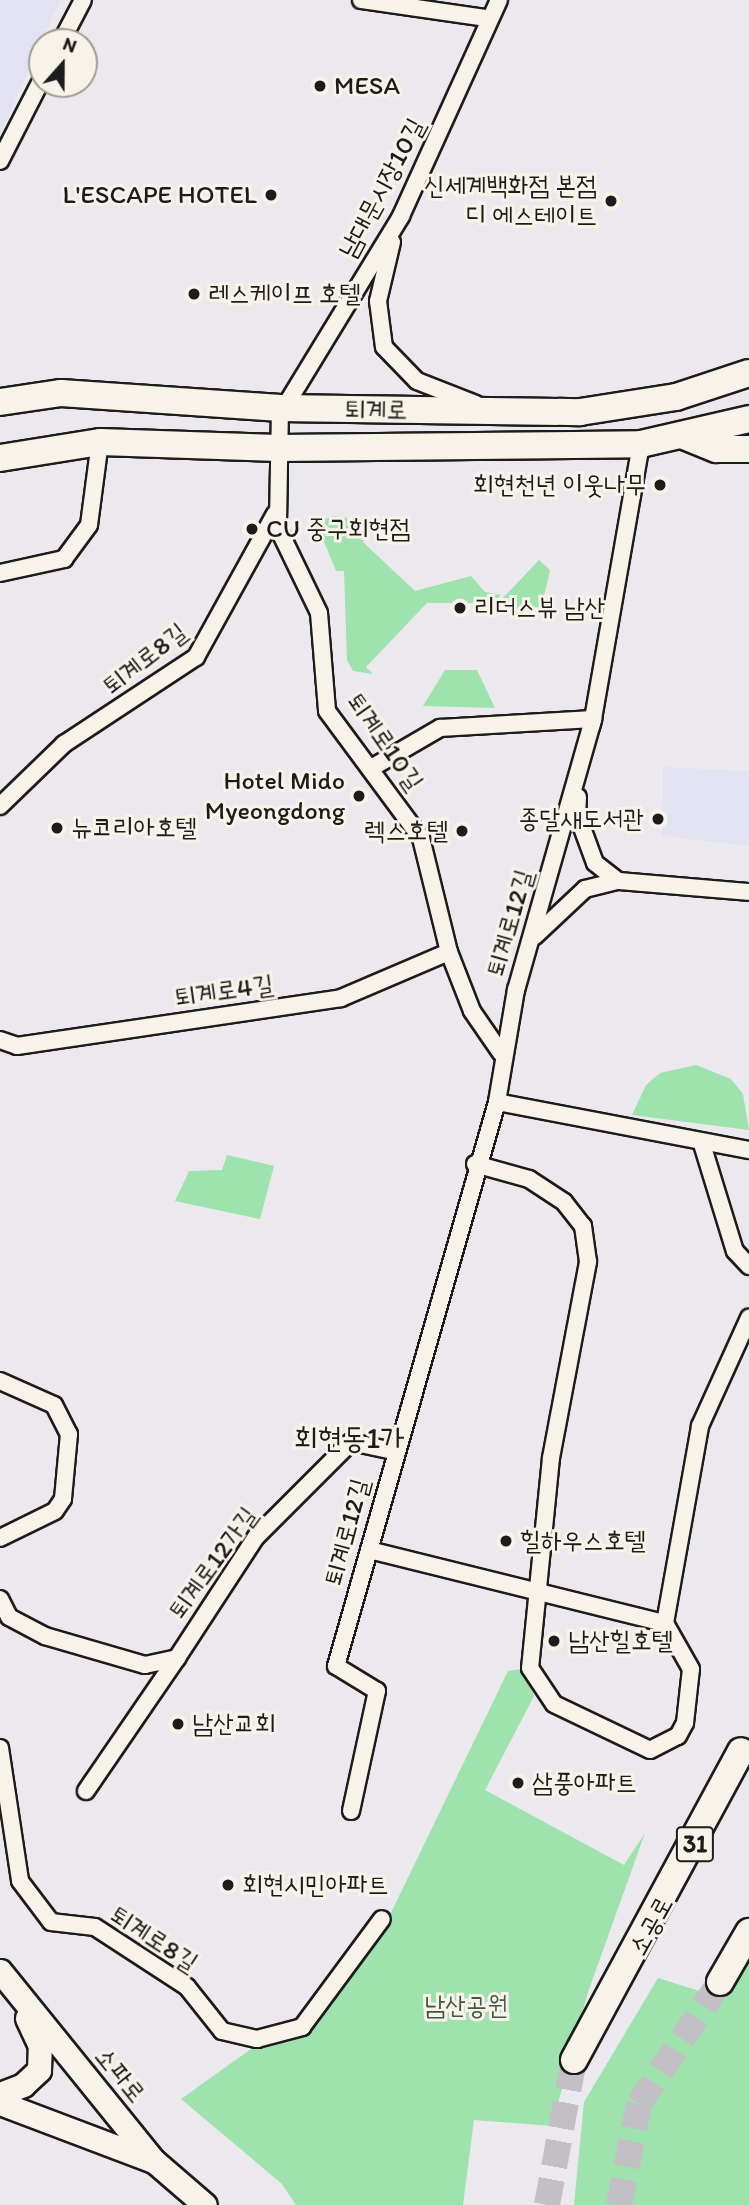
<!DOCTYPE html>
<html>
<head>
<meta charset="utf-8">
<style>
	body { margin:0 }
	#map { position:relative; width:749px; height:2205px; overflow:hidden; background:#ebe9ee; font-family:Itim,"Poor Story",sans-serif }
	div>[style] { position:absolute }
	.built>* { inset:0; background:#e3e2f2 }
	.green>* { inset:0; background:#9ee2ae }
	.primary-tunnel>* { height:26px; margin-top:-13px; transform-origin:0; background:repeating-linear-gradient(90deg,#c2c0c4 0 26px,transparent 0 39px) }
	.roads { filter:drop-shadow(2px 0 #1c1c1c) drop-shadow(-2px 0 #1c1c1c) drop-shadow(0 2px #1c1c1c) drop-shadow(0 -2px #1c1c1c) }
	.street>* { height:16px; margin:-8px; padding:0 8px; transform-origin:8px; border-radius:8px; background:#f7f3e8 }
	.secondary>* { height:23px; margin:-11.5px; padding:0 11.5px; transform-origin:11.5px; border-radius:11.5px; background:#f7f3e8 }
	.primary>* { height:26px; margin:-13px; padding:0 13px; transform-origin:13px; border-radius:13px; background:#f7f3e8 }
	.dots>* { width:19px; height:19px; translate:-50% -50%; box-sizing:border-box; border:4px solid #f7f3e8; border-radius:50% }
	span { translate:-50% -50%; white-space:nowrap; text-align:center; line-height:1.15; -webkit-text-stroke:6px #f7f3e8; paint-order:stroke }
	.shield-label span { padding:2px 5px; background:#f7f3e8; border:2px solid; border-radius:5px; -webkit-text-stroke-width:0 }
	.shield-label { font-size:24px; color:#1c1c1c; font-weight:700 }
	.poi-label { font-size:26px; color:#1c1c1c }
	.left { translate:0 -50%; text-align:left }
	.right { translate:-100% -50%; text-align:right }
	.street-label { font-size:26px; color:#1c1c1c }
	.park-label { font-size:26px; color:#435748 }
	.quarter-label { font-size:30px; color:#1c1c1c }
	.north { position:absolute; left:28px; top:28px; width:70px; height:70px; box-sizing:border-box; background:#f7f3e8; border:2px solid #9f9d96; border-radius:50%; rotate:21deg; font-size:19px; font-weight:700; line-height:28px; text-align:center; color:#1c1c1c }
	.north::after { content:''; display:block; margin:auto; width:24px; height:32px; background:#1c1c1c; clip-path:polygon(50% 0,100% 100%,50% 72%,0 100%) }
</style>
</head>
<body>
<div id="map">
	<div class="built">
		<i style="clip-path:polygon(0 0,60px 0,0 135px)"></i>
		<i style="clip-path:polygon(663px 767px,749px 771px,749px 846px,662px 836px)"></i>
	</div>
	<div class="green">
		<i style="clip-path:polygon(334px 516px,353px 519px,370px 533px,363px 542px,415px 591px,471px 576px,485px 592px,501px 595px,492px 603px,427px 603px,366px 667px,373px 674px,353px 671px,347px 660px,344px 571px,336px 571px,316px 522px)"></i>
		<i style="clip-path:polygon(539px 560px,550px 570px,541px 610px,514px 610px,501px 600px)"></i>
		<i style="clip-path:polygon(445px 670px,477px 670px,495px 708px,423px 706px)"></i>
		<i style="clip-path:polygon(696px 1065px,731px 1079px,743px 1094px,749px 1130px,632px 1115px,646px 1085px,660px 1073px)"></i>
		<i style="clip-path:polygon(227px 1155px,274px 1166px,260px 1219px,175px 1201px,189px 1171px,222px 1170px)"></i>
		<i style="clip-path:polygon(521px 1669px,534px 1696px,485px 1790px,624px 1865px,645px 1833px,587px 1995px,552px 2126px,474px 2120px,463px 2205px,296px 2205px,282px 2184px,181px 2099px,251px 2049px,302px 2037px,387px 1921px,508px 1671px)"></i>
		<i style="clip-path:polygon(749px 1955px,749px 2205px,574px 2205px,584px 2102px,658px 1978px,722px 1998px)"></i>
	</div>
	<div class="primary-tunnel">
		<i style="left:547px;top:2205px;width:147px;rotate:-79.5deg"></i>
		<i style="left:619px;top:2205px;width:103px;rotate:-78.8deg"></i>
		<i style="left:639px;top:2104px;width:146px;rotate:-56.4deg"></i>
	</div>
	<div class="roads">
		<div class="street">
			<i style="left:361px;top:0;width:126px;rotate:8.2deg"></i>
			<i style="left:61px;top:42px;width:47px;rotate:-62.4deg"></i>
			<i style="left:0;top:161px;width:92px;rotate:-62.9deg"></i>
			<i style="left:392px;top:242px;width:61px;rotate:103.3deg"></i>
			<i style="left:378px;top:301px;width:46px;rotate:82.6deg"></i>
			<i style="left:384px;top:347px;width:47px;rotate:45.9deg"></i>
			<i style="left:417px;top:381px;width:63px;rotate:21.3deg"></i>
			<i style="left:280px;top:408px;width:120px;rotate:91deg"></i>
			<i style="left:278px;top:528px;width:94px;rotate:64.2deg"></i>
			<i style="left:319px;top:613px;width:98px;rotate:85.3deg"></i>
			<i style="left:327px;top:711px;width:158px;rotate:53.5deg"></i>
			<i style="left:421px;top:838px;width:117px;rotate:76.2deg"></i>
			<i style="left:449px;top:952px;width:63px;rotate:68.7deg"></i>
			<i style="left:472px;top:1011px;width:51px;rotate:55.4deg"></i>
			<i style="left:284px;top:408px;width:225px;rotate:-58.6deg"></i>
			<i style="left:401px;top:216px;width:237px;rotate:-65.6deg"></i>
			<i style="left:0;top:573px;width:66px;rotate:-12.3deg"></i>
			<i style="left:64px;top:559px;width:42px;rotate:-53.7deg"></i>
			<i style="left:89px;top:525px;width:84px;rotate:-82.5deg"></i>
			<i style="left:373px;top:767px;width:78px;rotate:-30.2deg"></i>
			<i style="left:440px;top:728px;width:153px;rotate:-3.4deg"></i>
			<i style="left:593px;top:719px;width:8px;rotate:104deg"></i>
			<i style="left:578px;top:797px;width:17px;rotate:93deg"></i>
			<i style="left:577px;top:814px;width:52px;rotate:69.8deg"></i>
			<i style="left:595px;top:863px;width:29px;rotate:38deg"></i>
			<i style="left:0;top:806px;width:89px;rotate:-44.1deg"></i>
			<i style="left:64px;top:744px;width:158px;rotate:-33.4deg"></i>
			<i style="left:196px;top:657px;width:163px;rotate:-61.1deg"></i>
			<i style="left:535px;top:936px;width:69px;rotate:-43.2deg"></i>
			<i style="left:585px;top:889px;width:34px;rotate:-14deg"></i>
			<i style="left:618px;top:881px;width:131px;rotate:4.8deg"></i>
			<i style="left:0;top:1040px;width:18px;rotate:19deg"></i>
			<i style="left:17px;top:1046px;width:328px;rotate:-8.4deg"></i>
			<i style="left:341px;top:998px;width:117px;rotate:-23.1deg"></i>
			<i style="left:497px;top:1102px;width:257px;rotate:10.8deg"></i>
			<i style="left:702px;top:1144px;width:112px;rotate:72.9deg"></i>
			<i style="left:735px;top:1251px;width:21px;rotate:47deg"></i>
			<i style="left:475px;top:1164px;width:56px;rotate:15.5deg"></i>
			<i style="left:529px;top:1179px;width:42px;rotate:33.3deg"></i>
			<i style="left:564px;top:1202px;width:31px;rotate:52deg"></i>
			<i style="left:583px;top:1226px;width:36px;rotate:82deg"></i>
			<i style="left:588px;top:1262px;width:199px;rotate:100.7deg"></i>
			<i style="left:551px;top:1458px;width:211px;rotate:95.7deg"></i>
			<i style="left:530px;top:1668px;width:43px;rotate:56.3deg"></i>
			<i style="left:554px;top:1704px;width:106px;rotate:25.6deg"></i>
			<i style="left:650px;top:1750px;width:31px;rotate:-27deg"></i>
			<i style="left:678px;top:1736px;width:15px;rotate:-62deg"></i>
			<i style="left:685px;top:1723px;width:54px;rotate:-83.7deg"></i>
			<i style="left:691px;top:1669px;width:53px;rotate:-119.5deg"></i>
			<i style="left:0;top:1381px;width:59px;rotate:24deg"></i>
			<i style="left:54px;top:1405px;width:33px;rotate:63deg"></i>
			<i style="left:69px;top:1434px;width:65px;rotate:95.3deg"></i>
			<i style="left:63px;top:1499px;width:14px;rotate:124deg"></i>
			<i style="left:55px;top:1511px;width:61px;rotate:153.9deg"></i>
			<i style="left:369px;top:1550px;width:305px;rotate:13.9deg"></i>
			<i style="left:665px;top:1623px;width:200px;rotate:-79.9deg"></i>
			<i style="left:700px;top:1426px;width:119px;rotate:-65.6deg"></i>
			<i style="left:0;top:1599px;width:20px;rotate:63deg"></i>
			<i style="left:9px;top:1617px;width:41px;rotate:27.8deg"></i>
			<i style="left:45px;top:1636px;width:104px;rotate:16.2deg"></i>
			<i style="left:145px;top:1665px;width:33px;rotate:-12deg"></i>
			<i style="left:177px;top:1658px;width:145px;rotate:-56.9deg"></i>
			<i style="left:256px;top:1537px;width:134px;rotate:-45deg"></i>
			<i style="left:351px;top:1442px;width:43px;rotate:12.1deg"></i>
			<i style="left:0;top:1748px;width:134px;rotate:81.4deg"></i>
			<i style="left:20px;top:1881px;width:51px;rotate:52.9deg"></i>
			<i style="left:51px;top:1922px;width:44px;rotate:6.5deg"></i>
			<i style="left:95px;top:1927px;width:110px;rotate:33.1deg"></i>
			<i style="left:187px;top:1987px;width:56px;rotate:51.5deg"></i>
			<i style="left:222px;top:2031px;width:36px;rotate:13deg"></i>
			<i style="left:257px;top:2039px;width:47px;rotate:-14.9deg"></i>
			<i style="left:302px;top:2027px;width:134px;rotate:-53.5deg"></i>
			<i style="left:86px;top:1791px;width:161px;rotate:-55.6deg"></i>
			<i style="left:351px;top:1811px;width:123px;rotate:-77.8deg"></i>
			<i style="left:377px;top:1691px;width:48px;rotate:-148.6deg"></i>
			<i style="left:336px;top:1666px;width:587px;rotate:-74.07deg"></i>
			<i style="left:497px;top:1102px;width:114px;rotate:-80.4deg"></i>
			<i style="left:516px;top:990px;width:282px;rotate:-74.1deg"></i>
			<i style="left:593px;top:719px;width:279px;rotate:-80.1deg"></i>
		</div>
		<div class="secondary">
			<i style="left:0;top:1971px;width:245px;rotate:51deg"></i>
			<i style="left:154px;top:2161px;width:67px;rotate:40.8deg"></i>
			<i style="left:0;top:2094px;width:25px;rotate:-21deg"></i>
			<i style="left:23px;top:2085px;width:22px;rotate:-43deg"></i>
			<i style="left:39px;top:2070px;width:24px;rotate:-88deg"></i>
			<i style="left:40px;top:2046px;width:31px;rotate:-115deg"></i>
			<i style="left:0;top:2103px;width:161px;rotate:20.7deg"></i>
		</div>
		<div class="primary">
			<i style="left:0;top:402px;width:62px;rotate:-8.4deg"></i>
			<i style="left:61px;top:393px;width:220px;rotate:3.9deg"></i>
			<i style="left:280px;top:408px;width:300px;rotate:0.8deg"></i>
			<i style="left:580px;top:412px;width:97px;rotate:-8.9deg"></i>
			<i style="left:676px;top:397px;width:77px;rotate:-18.2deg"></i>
			<i style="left:684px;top:436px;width:35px;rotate:22deg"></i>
			<i style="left:717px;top:449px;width:32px"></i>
			<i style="left:0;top:458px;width:101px;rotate:-9.1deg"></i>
			<i style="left:100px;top:442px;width:178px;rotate:1.9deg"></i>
			<i style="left:278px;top:448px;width:363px;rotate:-0.6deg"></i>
			<i style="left:641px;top:444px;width:111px;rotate:-13deg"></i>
			<i style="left:720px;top:1982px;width:58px;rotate:-59.9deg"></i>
			<i style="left:574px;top:2060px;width:351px;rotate:-61.6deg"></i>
		</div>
	</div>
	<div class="dots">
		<i style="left:320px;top:86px;background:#1c1c1c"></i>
		<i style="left:271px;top:195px;background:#1c1c1c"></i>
		<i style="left:611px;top:201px;background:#1c1c1c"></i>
		<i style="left:194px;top:294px;background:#1c1c1c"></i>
		<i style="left:660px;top:485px;background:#1c1c1c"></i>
		<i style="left:252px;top:529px;background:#1c1c1c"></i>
		<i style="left:460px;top:608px;background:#1c1c1c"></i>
		<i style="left:359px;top:796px;background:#1c1c1c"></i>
		<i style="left:658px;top:819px;background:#1c1c1c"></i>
		<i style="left:57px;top:828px;background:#1c1c1c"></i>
		<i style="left:462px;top:831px;background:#1c1c1c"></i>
		<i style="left:506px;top:1541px;background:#1c1c1c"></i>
		<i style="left:554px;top:1641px;background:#1c1c1c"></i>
		<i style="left:178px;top:1724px;background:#1c1c1c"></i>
		<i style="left:518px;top:1783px;background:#1c1c1c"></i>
		<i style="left:228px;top:1885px;background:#1c1c1c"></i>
	</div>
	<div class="shield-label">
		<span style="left:695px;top:1844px">31</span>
	</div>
	<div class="poi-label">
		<span class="left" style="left:334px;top:86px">MESA</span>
		<span class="right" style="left:597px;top:201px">신세계백화점 본점<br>디 에스테이트</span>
		<span class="right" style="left:257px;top:195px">L'ESCAPE HOTEL</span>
		<span class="left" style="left:208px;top:294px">레스케이프 호텔</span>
		<span class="right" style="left:646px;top:485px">회현천년 이웃나무</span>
		<span class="left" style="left:266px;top:529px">CU 중구회현점</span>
		<span class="left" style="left:474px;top:608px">리더스뷰 남산</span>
		<span class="right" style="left:345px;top:796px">Hotel Mido<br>Myeongdong</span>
		<span class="right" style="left:644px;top:819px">종달새도서관</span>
		<span class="left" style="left:71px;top:828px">뉴코리아호텔</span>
		<span class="right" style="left:448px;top:831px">렉스호텔</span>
		<span class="left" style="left:520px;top:1541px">힐하우스호텔</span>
		<span class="left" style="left:568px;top:1641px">남산힐호텔</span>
		<span class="left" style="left:192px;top:1724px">남산교회</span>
		<span class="left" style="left:532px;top:1783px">삼풍아파트</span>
		<span class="left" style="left:242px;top:1885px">회현시민아파트</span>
	</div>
	<div class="street-label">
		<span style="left:382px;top:188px;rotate:-62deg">남대문시장10길</span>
		<span style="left:376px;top:410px;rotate:1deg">퇴계로</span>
		<span style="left:145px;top:659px;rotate:-38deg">퇴계로8길</span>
		<span style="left:385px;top:742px;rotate:55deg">퇴계로10길</span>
		<span style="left:510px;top:923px;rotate:-74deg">퇴계로12길</span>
		<span style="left:224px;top:991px;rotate:-8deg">퇴계로4길</span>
		<span style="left:347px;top:1532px;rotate:-75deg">퇴계로12길</span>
		<span style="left:213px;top:1563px;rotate:-54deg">퇴계로12가길</span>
		<span style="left:651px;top:1926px;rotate:-61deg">소공로</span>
		<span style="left:154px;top:1939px;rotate:33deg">퇴계로8길</span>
		<span style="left:120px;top:2075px;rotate:51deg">소파로</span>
	</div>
	<div class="park-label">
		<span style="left:466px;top:2006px">남산공원</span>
	</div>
	<div class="quarter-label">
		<span style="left:349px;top:1438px">회현동1가</span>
	</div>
	<div class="north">N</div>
</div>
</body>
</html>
